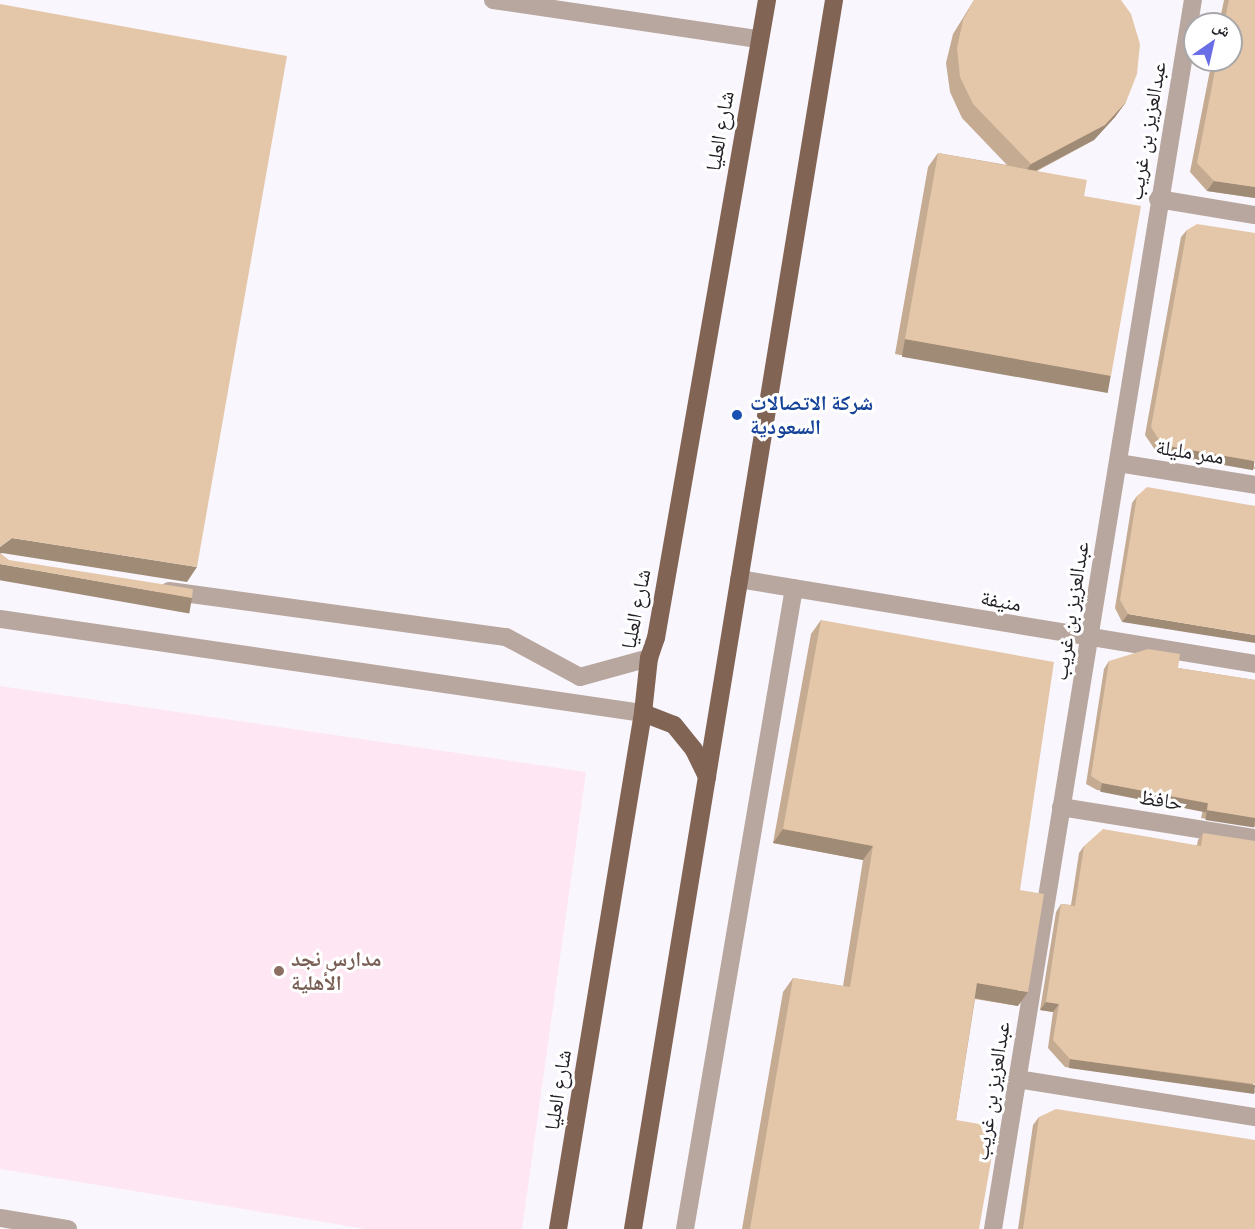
<!DOCTYPE html>
<html>
<head>
<meta charset="utf-8">
<style>
	body { margin:0 }
	#map { position:relative; width:1255px; height:1229px; overflow:hidden; background:#faf6fe; font-family:"Fira Sans Condensed","Noto Naskh Arabic",sans-serif }
	div>[style] { position:absolute }
	.education>* { inset:0; background:#fee6f2 }
	.minor>* { height:18px; margin:-9px; padding:0 9px; transform-origin:9px; border-radius:9px; background:#b8a79e }
	.major>* { height:18px; margin:-9px; padding:0 9px; transform-origin:9px; border-radius:9px; background:#816454 }
	.wall>* { inset:0; background:#c4ab91 }
	.shaded-wall>* { inset:0; background:#a08b76; transform-origin:0 0 }
	.building>* { inset:0; background:#e4c7a9 }
	.dots>* { width:16px; height:16px; translate:-50% -50%; box-sizing:border-box; border:3px solid #fff; border-radius:50% }
	span { translate:-50% -50%; white-space:nowrap; text-align:center; line-height:1.15; -webkit-text-stroke:6px #fff; paint-order:stroke }
	.street-label { font-size:21px; color:#242027 }
	.transit-label { font-size:21px; color:#164399; font-weight:700 }
	.left { translate:0 -50%; text-align:left }
	.education-label { font-size:21px; color:#785e54; font-weight:700 }
	.north { position:absolute; left:1183px; top:12px; width:60px; height:60px; box-sizing:border-box; background:#fff; border:2px solid #a7a6a9; border-radius:50%; rotate:34deg; font-size:16px; font-weight:700; line-height:24px; text-align:center; color:#242027 }
	.north::after { content:''; display:block; margin:auto; width:21px; height:27px; background:#696de6; clip-path:polygon(50% 0,100% 100%,50% 72%,0 100%) }
</style>
</head>
<body>
<div id="map">
	<div class="education">
		<i style="clip-path:polygon(0 686px,586px 772px,522px 1229px,366px 1229px,0 1169px)"></i>
	</div>
	<div class="minor">
		<i style="left:493px;top:0;width:268px;rotate:8.4deg"></i>
		<i style="left:1158px;top:199px;width:98px;rotate:9.4deg"></i>
		<i style="left:1118px;top:463px;width:139px;rotate:9.1deg"></i>
		<i style="left:739px;top:579px;width:523px;rotate:9.35deg"></i>
		<i style="left:169px;top:591px;width:340px;rotate:7.8deg"></i>
		<i style="left:506px;top:637px;width:84px;rotate:28.4deg"></i>
		<i style="left:580px;top:677px;width:72px;rotate:-15.4deg"></i>
		<i style="left:0;top:619px;width:650px;rotate:8.32deg"></i>
		<i style="left:1061px;top:807px;width:196px;rotate:9.1deg"></i>
		<i style="left:1017px;top:1079px;width:241px;rotate:9.1deg"></i>
		<i style="left:0;top:1218px;width:69px;rotate:9.2deg"></i>
		<i style="left:685px;top:1229px;width:650px;rotate:-80.35deg"></i>
		<i style="left:993px;top:1229px;width:1245px;rotate:-80.76deg"></i>
	</div>
	<div class="major">
		<i style="left:643px;top:713px;width:33px;rotate:21deg"></i>
		<i style="left:674px;top:725px;width:32px;rotate:51deg"></i>
		<i style="left:694px;top:750px;width:30px;rotate:64deg"></i>
		<i style="left:558px;top:1229px;width:523px;rotate:-80.65deg"></i>
		<i style="left:643px;top:713px;width:55px;rotate:-83.8deg"></i>
		<i style="left:649px;top:658px;width:21px;rotate:-71deg"></i>
		<i style="left:656px;top:638px;width:648px;rotate:-80.13deg"></i>
		<i style="left:633px;top:1229px;width:1245px;rotate:-80.71deg"></i>
	</div>
	<div class="wall">
		<i style="clip-path:polygon(974px 0,1121px 0,1126px 102px,1115px 117px,1094px 140px,1037px 171px,1084px 196px,1101px 391px,895px 354px,928px 167px,938px 153px,1007px 165px,962px 118px,950px 92px,946px 63px,953px 34px)"></i>
		<i style="clip-path:polygon(1224px 0,1255px 0,1255px 198px,1207px 191px,1190px 172px,1212px 60px,1231px 60px,1231px 24px,1219px 24px)"></i>
		<i style="clip-path:polygon(1187px 230px,1255px 469px,1157px 453px,1145px 435px,1181px 237px)"></i>
		<i style="clip-path:polygon(1137px 496px,1255px 506px,1122px 622px,1115px 608px,1132px 503px)"></i>
		<i style="clip-path:polygon(821px 620px,1020px 890px,1018px 1006px,975px 999px,956px 1120px,979px 1229px,742px 1229px,783px 992px,793px 978px,843px 986px,863px 860px,773px 843px,811px 634px)"></i>
		<i style="clip-path:polygon(1109px 661px,1178px 668px,1255px 680px,1255px 827px,1201px 818px,1203px 810px,1097px 790px,1086px 784px,1104px 669px)"></i>
		<i style="clip-path:polygon(1203px 833px,1255px 1093px,1065px 1067px,1048px 1048px,1053px 1012px,1040px 1010px,1056px 912px,1061px 904px,1071px 905px,1079px 853px,1084px 846px,1197px 845px,1198px 840px)"></i>
		<i style="clip-path:polygon(1039px 1117px,1255px 1229px,1018px 1229px,1033px 1125px)"></i>
	</div>
	<div class="shaded-wall">
		<i style="clip-path:polygon(1126px 102px,1115px 117px,1094px 140px,1020px 179px,1031px 164px)"></i>
		<i style="clip-path:polygon(1214px 181px,1255px 187px,1255px 198px,1207px 191px)"></i>
		<i style="left:905px;top:339px;width:209px;height:18px;rotate:10deg"></i>
		<i style="left:1162px;top:445px;width:94px;height:9px;rotate:10deg"></i>
		<i style="clip-path:polygon(12px 538px,197px 567px,187px 582px,2px 553px,0 554px,0 547px)"></i>
		<i style="left:0;top:564px;width:195px;height:16px;rotate:10deg"></i>
		<i style="clip-path:polygon(1128px 614px,1255px 635px,1255px 643px,1122px 622px)"></i>
		<i style="left:1102px;top:783px;width:108px;height:9px;rotate:11deg"></i>
		<i style="left:1207px;top:810px;width:49px;height:10px;rotate:9deg"></i>
		<i style="clip-path:polygon(783px 829px,873px 846px,863px 860px,773px 843px)"></i>
		<i style="clip-path:polygon(977px 983px,1028px 992px,1018px 1006px,968px 997px)"></i>
		<i style="clip-path:polygon(1046px 1002px,1059px 1004px,1053px 1012px,1040px 1010px)"></i>
		<i style="left:1070px;top:1059px;width:187px;height:9px;rotate:8deg"></i>
	</div>
	<div class="building">
		<i style="clip-path:polygon(974px 0,1121px 0,1131px 14px,1140px 44px,1137px 74px,1126px 102px,1105px 125px,1031px 164px,973px 104px,960px 77px,957px 48px,963px 20px)"></i>
		<i style="clip-path:polygon(1229px 0,1255px 0,1255px 187px,1214px 181px,1197px 163px,1217px 60px,1231px 60px,1231px 24px,1224px 24px)"></i>
		<i style="clip-path:polygon(0 4px,287px 56px,197px 567px,12px 538px,0 547px)"></i>
		<i style="clip-path:polygon(938px 153px,1087px 180px,1084px 196px,1141px 206px,1111px 376px,905px 339px)"></i>
		<i style="clip-path:polygon(1197px 224px,1255px 233px,1255px 461px,1162px 445px,1151px 427px,1187px 230px)"></i>
		<i style="clip-path:polygon(1147px 487px,1255px 506px,1255px 635px,1128px 614px,1120px 600px,1137px 496px)"></i>
		<i style="clip-path:polygon(0 553px,9px 560px,193px 589px,192px 598px,0 564px)"></i>
		<i style="clip-path:polygon(821px 620px,1054px 662px,1020px 890px,1044px 894px,1028px 992px,977px 983px,956px 1120px,997px 1127px,979px 1229px,750px 1229px,793px 978px,850px 987px,873px 846px,783px 829px)"></i>
		<i style="clip-path:polygon(1148px 649px,1180px 654px,1178px 668px,1255px 680px,1255px 818px,1207px 810px,1208px 803px,1102px 783px,1091px 776px,1109px 661px)"></i>
		<i style="clip-path:polygon(1103px 829px,1201px 846px,1203px 833px,1255px 841px,1255px 1084px,1070px 1059px,1053px 1040px,1059px 1004px,1046px 1002px,1061px 904px,1075px 906px,1084px 846px)"></i>
		<i style="clip-path:polygon(1056px 1109px,1255px 1140px,1255px 1229px,1023px 1229px,1039px 1117px)"></i>
	</div>
	<div class="dots">
		<i style="left:737px;top:415px;background:#1a4fb4"></i>
		<i style="left:279px;top:971px;background:#8d6e63"></i>
	</div>
	<div class="street-label">
		<span style="left:720px;top:131px;rotate:-80deg">شارع العليا</span>
		<span style="left:1147px;top:131px;rotate:-80deg">عبدالعزيز بن غريب</span>
		<span style="left:1190px;top:452px;rotate:9deg">ممر مليلة</span>
		<span style="left:1001px;top:601px;rotate:10deg">منيفة</span>
		<span style="left:636px;top:609px;rotate:-79deg">شارع العليا</span>
		<span style="left:1071px;top:611px;rotate:-81deg">عبدالعزيز بن غريب</span>
		<span style="left:1161px;top:800px;rotate:9deg">حافظ</span>
		<span style="left:558px;top:1090px;rotate:-81deg">شارع العليا</span>
		<span style="left:992px;top:1091px;rotate:-81deg">عبدالعزيز بن غريب</span>
	</div>
	<div class="transit-label">
		<span class="left" style="left:750px;top:415px">شركة الاتصالات<br>السعودية</span>
	</div>
	<div class="education-label">
		<span class="left" style="left:291px;top:971px">مدارس نجد<br>الأهلية</span>
	</div>
	<div class="north">ش</div>
</div>
</body>
</html>
